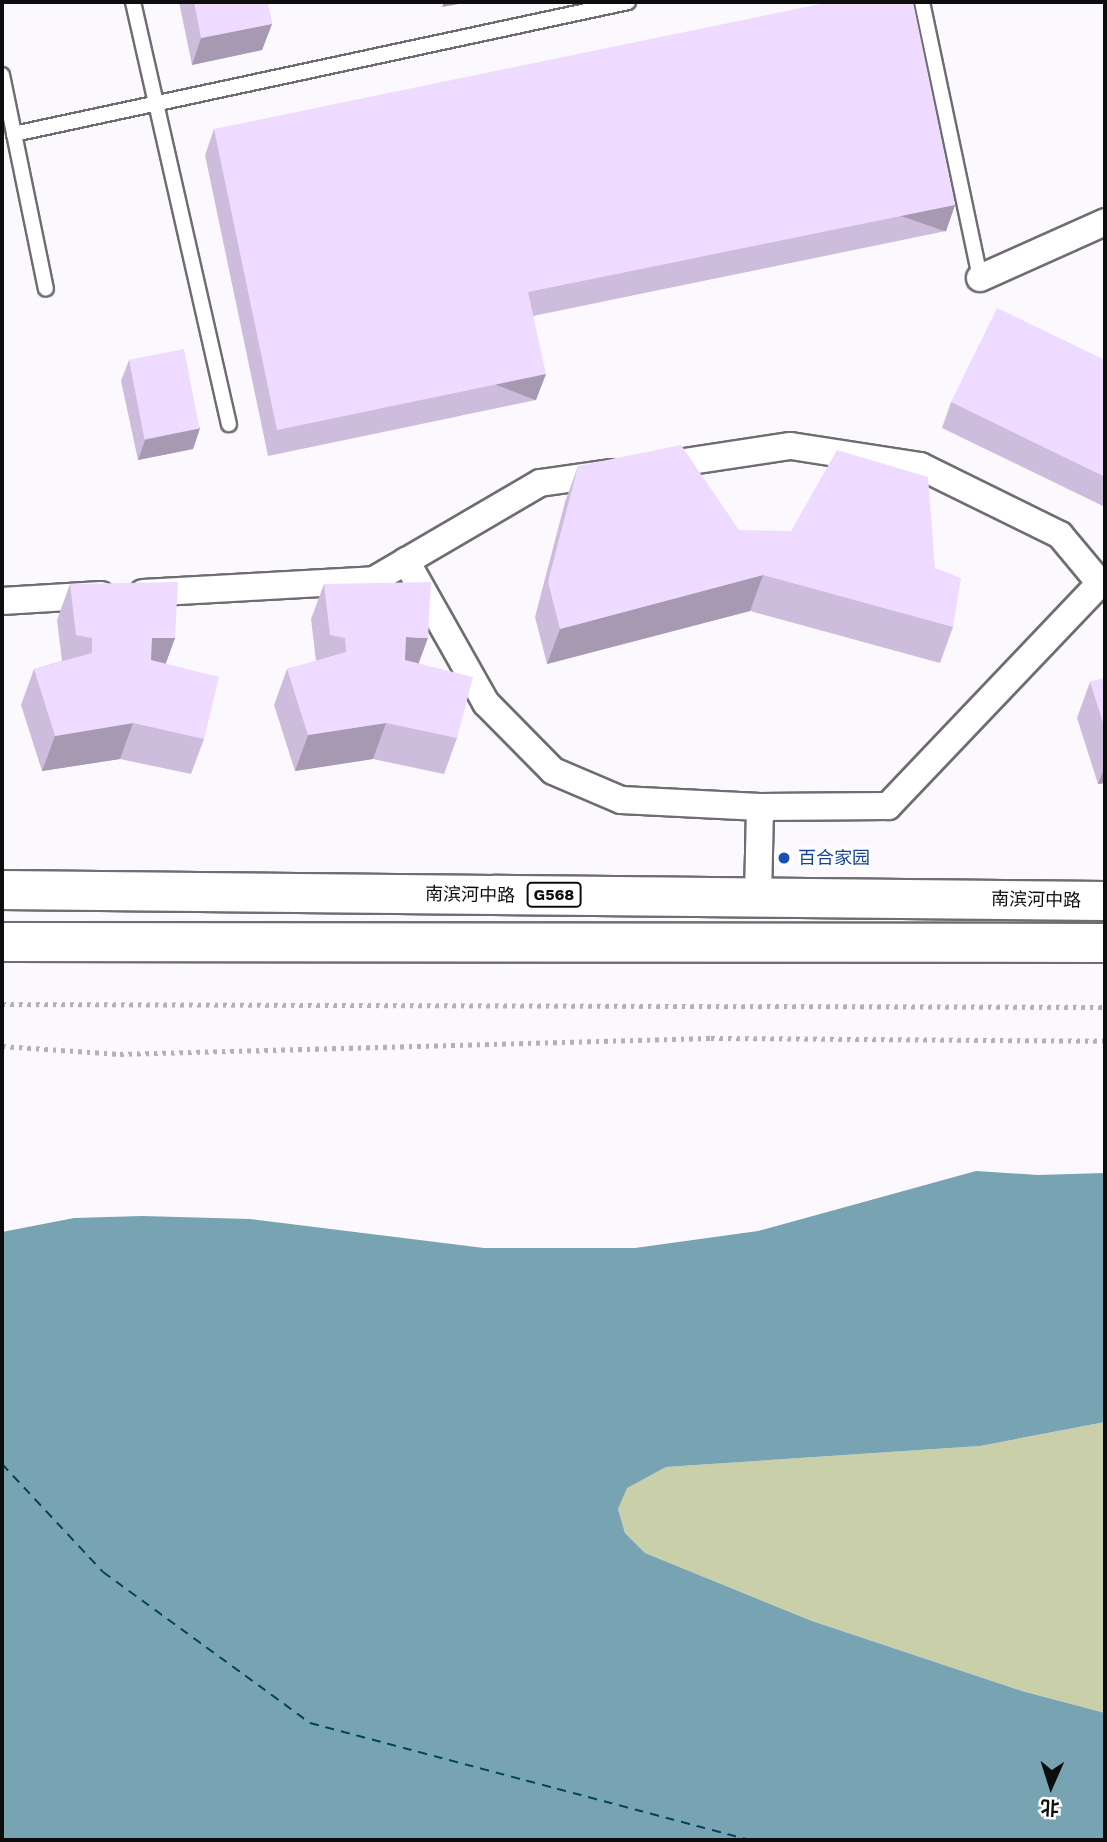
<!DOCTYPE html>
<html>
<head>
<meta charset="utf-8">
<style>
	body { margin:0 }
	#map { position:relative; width:1107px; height:1842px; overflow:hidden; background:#fcf9fe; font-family:"Work Sans","Noto Sans SC",sans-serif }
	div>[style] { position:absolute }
	.green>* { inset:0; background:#c8cfa9 }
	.water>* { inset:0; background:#77a3b2 }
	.ferry>* { height:2px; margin-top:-1px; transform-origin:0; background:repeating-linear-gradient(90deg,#014555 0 9px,transparent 0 16px) }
	.path>* { height:4.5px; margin-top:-2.25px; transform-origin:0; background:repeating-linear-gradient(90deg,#b3b1b5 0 3.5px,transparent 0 8.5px) }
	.roads { filter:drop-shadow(2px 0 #6f6d71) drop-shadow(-2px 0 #6f6d71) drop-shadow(0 2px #6f6d71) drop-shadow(0 -2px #6f6d71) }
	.service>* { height:14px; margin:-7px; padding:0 7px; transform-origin:7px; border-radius:7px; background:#fff }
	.minor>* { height:26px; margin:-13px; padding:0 13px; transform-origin:13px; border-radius:13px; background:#fff }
	.trunk>* { height:38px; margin:-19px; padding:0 19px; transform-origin:19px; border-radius:19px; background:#fff }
	.wall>* { inset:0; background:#cdbcdb }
	.shaded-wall>* { inset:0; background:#a799b2; transform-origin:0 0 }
	.building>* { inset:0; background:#eedbff; transform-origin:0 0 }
	.dots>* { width:19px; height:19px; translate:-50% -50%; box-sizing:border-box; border:4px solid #fff; border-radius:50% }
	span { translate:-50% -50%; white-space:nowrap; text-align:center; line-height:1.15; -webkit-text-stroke:5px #fff; paint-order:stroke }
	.shield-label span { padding:2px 5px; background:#fff; border:2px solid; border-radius:5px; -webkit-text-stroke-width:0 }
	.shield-label { font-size:16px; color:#0e0d0e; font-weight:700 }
	.transit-label { font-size:18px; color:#164399 }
	.left { translate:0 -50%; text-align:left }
	.street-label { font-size:18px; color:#0e0d0e }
	.frame { position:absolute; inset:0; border:4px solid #0e0d0e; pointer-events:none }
	.north { position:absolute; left:1016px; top:1751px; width:70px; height:70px; -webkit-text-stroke:5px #fff; paint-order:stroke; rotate:183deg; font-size:19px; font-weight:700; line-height:28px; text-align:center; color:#0e0d0e }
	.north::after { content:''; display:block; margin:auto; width:24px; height:32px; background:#0e0d0e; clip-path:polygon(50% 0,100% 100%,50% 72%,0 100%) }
</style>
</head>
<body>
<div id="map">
	<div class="green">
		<i style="clip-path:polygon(1105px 1422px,1105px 1713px,1022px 1691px,812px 1621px,645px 1553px,625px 1533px,618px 1509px,626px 1488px,666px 1467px,980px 1446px)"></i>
	</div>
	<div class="water">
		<i style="clip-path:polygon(976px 1171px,1038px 1175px,1105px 1173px,1105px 1422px,980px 1446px,666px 1467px,627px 1488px,618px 1509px,625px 1533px,645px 1553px,812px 1621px,1022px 1691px,1105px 1713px,1105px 1840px,2px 1840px,2px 1232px,74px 1218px,142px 1216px,250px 1219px,484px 1248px,635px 1248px,758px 1231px)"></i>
	</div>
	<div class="ferry">
		<i style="left:2px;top:1464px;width:148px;rotate:46.9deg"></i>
		<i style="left:103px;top:1572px;width:256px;rotate:36.1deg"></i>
		<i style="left:310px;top:1723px;width:454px;rotate:14.9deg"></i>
	</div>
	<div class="path">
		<i style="left:2px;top:1004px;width:1103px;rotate:0.16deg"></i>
		<i style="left:2px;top:1046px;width:118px;rotate:3.9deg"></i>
		<i style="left:120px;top:1054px;width:591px;rotate:-1.55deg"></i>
		<i style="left:711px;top:1038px;width:394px;rotate:0.4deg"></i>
	</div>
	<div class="roads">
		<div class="service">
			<i style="left:133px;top:2px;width:433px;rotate:77.2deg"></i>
			<i style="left:922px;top:2px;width:282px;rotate:78.1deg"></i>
			<i style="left:2px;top:75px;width:218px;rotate:78.4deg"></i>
			<i style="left:14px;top:134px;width:628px;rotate:-12.13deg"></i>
		</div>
		<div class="minor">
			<i style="left:980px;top:278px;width:137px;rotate:-24.1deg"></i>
			<i style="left:658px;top:466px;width:134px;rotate:-8.6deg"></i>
			<i style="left:791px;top:446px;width:131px;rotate:8.8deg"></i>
			<i style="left:920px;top:466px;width:156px;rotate:26.2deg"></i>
			<i style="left:1060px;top:535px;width:62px;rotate:50.2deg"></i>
			<i style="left:1100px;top:583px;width:5px"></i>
			<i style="left:406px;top:561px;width:163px;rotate:60.6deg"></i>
			<i style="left:486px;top:703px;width:95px;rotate:45.4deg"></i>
			<i style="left:553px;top:771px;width:74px;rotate:23.1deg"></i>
			<i style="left:621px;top:800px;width:139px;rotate:2.9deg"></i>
			<i style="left:760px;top:807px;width:128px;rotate:-0.4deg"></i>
			<i style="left:888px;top:806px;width:308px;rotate:-46.4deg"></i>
			<i style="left:143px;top:593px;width:231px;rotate:-3.2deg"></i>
			<i style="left:374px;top:580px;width:192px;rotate:-30.3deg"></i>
			<i style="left:540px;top:483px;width:71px;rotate:-8.1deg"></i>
			<i style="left:2px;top:601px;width:99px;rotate:-3.5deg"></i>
			<i style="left:758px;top:897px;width:90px;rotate:-88.7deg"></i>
		</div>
		<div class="trunk">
			<i style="left:2px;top:890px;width:1103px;rotate:0.57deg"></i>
			<i style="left:2px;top:942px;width:1103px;rotate:0.05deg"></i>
		</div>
	</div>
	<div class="wall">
		<i style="clip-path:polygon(179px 2px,267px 2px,272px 24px,262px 50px,192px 65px)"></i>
		<i style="clip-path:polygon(214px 129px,955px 205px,946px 231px,533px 316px,536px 400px,268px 456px,205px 155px)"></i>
		<i style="clip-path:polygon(129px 360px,200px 428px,193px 449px,138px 460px,121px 381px)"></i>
		<i style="clip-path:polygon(1105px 360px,1105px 507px,942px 428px,951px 402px)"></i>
		<i style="clip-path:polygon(578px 466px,739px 530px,935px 568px,953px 627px,940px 663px,750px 611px,547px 664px,535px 617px,565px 502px)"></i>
		<i style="clip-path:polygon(70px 584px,175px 638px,165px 664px,204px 739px,191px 774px,120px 759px,42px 771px,21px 705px,34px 669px,62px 661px,57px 620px)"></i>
		<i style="clip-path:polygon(324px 584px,419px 663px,457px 738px,444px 774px,373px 759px,295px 771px,274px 705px,287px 669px,316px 661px,311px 619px)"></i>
		<i style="clip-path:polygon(1105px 678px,1105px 783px,1098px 784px,1077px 718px,1090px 682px)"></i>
	</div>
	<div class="shaded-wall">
		<i style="clip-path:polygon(444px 2px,469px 2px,442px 7px)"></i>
		<i style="clip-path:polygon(272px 24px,262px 50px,192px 65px,201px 38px)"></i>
		<i style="left:955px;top:205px;width:28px;height:436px;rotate:109deg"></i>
		<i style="left:546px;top:374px;width:28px;height:275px;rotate:111deg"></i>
		<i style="clip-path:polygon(200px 428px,193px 449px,138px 460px,145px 440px)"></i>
		<i style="clip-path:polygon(763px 575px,750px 611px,547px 664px,560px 629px)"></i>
		<i style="clip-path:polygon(406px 637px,428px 638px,415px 673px,393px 673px)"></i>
		<i style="clip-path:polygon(152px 638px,175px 638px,162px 674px,140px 674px)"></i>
		<i style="clip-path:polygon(133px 723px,120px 759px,42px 771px,55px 736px)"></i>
		<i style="clip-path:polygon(386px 723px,373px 759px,295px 771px,308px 735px)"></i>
		<i style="clip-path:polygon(1105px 766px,1105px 783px,1098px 784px)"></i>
	</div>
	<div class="building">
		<i style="clip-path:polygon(194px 2px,267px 2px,272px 24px,201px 38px)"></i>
		<i style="clip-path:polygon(830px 2px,913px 2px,955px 205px,528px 292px,546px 374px,277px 430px,214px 129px)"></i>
		<i style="clip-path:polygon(997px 308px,1105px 360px,1105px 477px,951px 402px)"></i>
		<i style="left:184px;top:349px;width:81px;height:56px;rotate:79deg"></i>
		<i style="clip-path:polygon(681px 445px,739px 530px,791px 531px,837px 450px,928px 477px,935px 568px,961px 578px,953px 627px,763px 575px,560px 629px,548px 582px,578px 466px)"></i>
		<i style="clip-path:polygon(178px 582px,175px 638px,152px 638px,151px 660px,219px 677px,204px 739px,133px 723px,55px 736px,34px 669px,92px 653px,92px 638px,76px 635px,70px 584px)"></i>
		<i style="clip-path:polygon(431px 582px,428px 638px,406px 637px,405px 660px,473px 677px,457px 738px,386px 723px,308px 735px,287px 669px,346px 652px,345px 638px,330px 635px,324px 584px)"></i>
		<i style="clip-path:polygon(1105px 678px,1105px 729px,1090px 682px)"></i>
	</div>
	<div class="dots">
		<i style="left:784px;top:858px;background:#1a4fb4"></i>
	</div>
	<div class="shield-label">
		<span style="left:554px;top:895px">G568</span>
	</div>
	<div class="transit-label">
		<span class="left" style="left:798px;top:858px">百合家园</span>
	</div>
	<div class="street-label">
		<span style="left:470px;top:895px;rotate:1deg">南滨河中路</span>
		<span style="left:1036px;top:900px;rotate:1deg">南滨河中路</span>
	</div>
	<div class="frame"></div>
	<div class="north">北</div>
</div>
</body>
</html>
